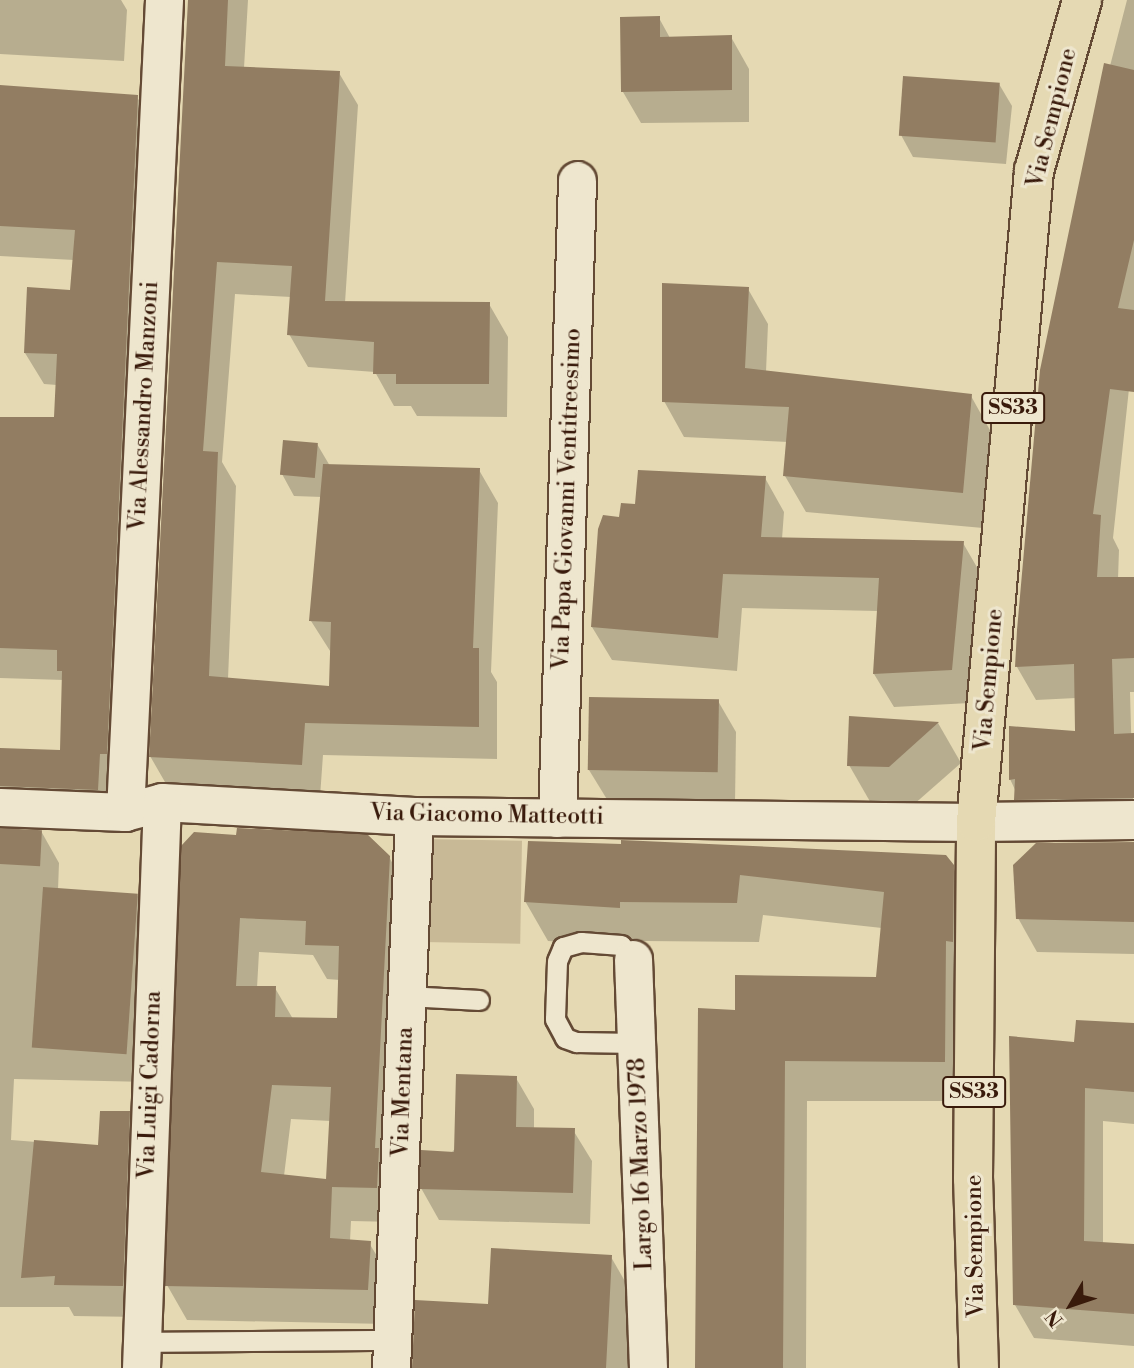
<!DOCTYPE html>
<html>
<head>
<meta charset="utf-8">
<style>
	body { margin:0 }
	#map { position:relative; width:1134px; height:1368px; overflow:hidden; background:#e5d9b3; font-family:"Libre Bodoni",serif }
	div>[style] { position:absolute }
	.green>* { inset:0; background:#c8b996; transform-origin:0 0 }
	.shadow>* { inset:0; background:#0003 }
	.building>* { inset:0; background:#927d62; transform-origin:0 0 }
	.roads { filter:drop-shadow(2px 0 #644a35) drop-shadow(-2px 0 #644a35) drop-shadow(0 2px #644a35) drop-shadow(0 -2px #644a35) }
	.lane>* { height:19px; margin:-9.5px; padding:0 9.5px; transform-origin:9.5px; border-radius:9.5px; background:#eee6ce }
	.street>* { height:37px; margin:-18.5px; padding:0 18.5px; transform-origin:18.5px; border-radius:18.5px; background:#eee6ce }
	.secondary>* { height:38px; margin:-19px; padding:0 19px; transform-origin:19px; border-radius:19px; background:#eee6ce }
	.primary>* { height:38px; margin:-19px; padding:0 19px; transform-origin:19px; border-radius:19px; background:#e5d9b3 }
	span { translate:-50% -50%; white-space:nowrap; text-align:center; line-height:1.15; -webkit-text-stroke:6px #eee6ce; paint-order:stroke }
	.shield-label span { padding:2px 5px; background:#eee6ce; border:2px solid; border-radius:5px; -webkit-text-stroke-width:0 }
	.shield-label { font-size:21px; color:#391a0b; font-weight:700 }
	.street-label { font-size:23px; color:#391a0b }
	.north { position:absolute; left:1036px; top:1270px; width:70px; height:70px; -webkit-text-stroke:5px #eee6ce; paint-order:stroke; rotate:231deg; font-size:19px; font-weight:700; line-height:28px; text-align:center; color:#391a0b }
	.north::after { content:''; display:block; margin:auto; width:24px; height:32px; background:#391a0b; clip-path:polygon(50% 0,100% 100%,50% 72%,0 100%) }
</style>
</head>
<body>
<div id="map">
	<div class="green">
		<i style="left:424px;top:839px;width:98px;height:103px;rotate:1deg"></i>
	</div>
	<div class="shadow">
		<i style="clip-path:polygon(0 0,121px 0,127px 10px,124px 61px,0 54px)"></i>
		<i style="clip-path:polygon(190px 0,248px 0,244px 68px,339px 73px,358px 105px,345px 303px,489px 304px,508px 337px,507px 417px,417px 416px,411px 406px,394px 406px,375px 372px,308px 367px,289px 334px,291px 297px,235px 294px,222px 462px,236px 486px,228px 679px,331px 688px,332px 654px,311px 621px,322px 497px,294px 496px,282px 474px,317px 444px,330px 466px,479px 470px,498px 503px,491px 672px,497px 682px,497px 759px,323px 755px,320px 797px,169px 789px,150px 756px)"></i>
		<i style="clip-path:polygon(1127px 0,1134px 0,1134px 342px,1113px 538px,1119px 550px,1118px 579px,1134px 579px,1134px 692px,1130px 692px,1134px 832px,1035px 833px,1010px 779px,1077px 733px,1076px 698px,1036px 700px,1017px 667px,1110px 66px)"></i>
		<i style="clip-path:polygon(659px 18px,670px 38px,731px 37px,749px 69px,749px 122px,641px 123px,623px 92px)"></i>
		<i style="clip-path:polygon(999px 84px,1012px 106px,1006px 164px,913px 157px,901px 135px)"></i>
		<i style="clip-path:polygon(0 87px,137px 97px,156px 129px,116px 821px,19px 817px,0 827px,0 750px,62px 752px,64px 680px,0 678px,0 419px,56px 419px,57px 385px,44px 384px,25px 353px,72px 291px,74px 260px,0 256px)"></i>
		<i style="clip-path:polygon(748px 289px,768px 324px,766px 372px,971px 396px,991px 432px,983px 528px,806px 512px,785px 476px,788px 442px,684px 437px,664px 401px)"></i>
		<i style="clip-path:polygon(765px 478px,784px 512px,782px 539px,963px 543px,982px 576px,970px 703px,894px 707px,874px 674px,878px 611px,742px 608px,737px 671px,612px 660px,592px 627px,621px 519px,636px 505px)"></i>
		<i style="clip-path:polygon(718px 701px,736px 732px,735px 804px,608px 801px,589px 770px)"></i>
		<i style="clip-path:polygon(851px 718px,938px 723px,961px 763px,912px 806px,872px 805px,849px 765px)"></i>
		<i style="clip-path:polygon(0 828px,41px 831px,59px 863px,58px 890px,137px 895px,155px 927px,149px 1082px,14px 1079px,11px 1140px,100px 1147px,129px 1113px,147px 1144px,140px 1317px,74px 1316px,69px 1307px,0 1307px)"></i>
		<i style="clip-path:polygon(529px 843px,952px 866px,976px 907px,967px 1101px,807px 1101px,806px 1368px,697px 1368px,737px 1011px,877px 979px,882px 928px,763px 915px,759px 942px,642px 941px,642px 947px,548px 941px,525px 901px)"></i>
		<i style="clip-path:polygon(1134px 844px,1134px 954px,1037px 952px,1018px 918px)"></i>
		<i style="clip-path:polygon(evenodd,183px 847px,389px 857px,409px 892px,397px 1222px,351px 1221px,350px 1241px,369px 1243px,390px 1277px,387px 1324px,187px 1320px,167px 1285px,183px 847px,259px 952px,313px 955px,327px 979px,340px 980px,339px 1020px,293px 1019px,275px 988px,257px 988px,259px 952px,183px 847px,291px 1119px,331px 1121px,328px 1181px,284px 1176px,291px 1119px)"></i>
		<i style="clip-path:polygon(1134px 1025px,1134px 1124px,1103px 1121px,1103px 1244px,1134px 1246px,1134px 1346px,1034px 1338px,1015px 1305px,1011px 1038px,1076px 1044px)"></i>
		<i style="clip-path:polygon(516px 1078px,534px 1109px,534px 1129px,573px 1130px,592px 1161px,590px 1224px,439px 1220px,421px 1188px)"></i>
		<i style="clip-path:polygon(611px 1257px,634px 1297px,631px 1368px,414px 1368px,490px 1306px)"></i>
	</div>
	<div class="building">
		<i style="clip-path:polygon(188px 0,228px 0,225px 66px,340px 71px,325px 301px,490px 302px,489px 384px,396px 384px,396px 374px,373px 374px,374px 342px,287px 335px,292px 266px,217px 262px,203px 451px,218px 452px,209px 676px,329px 686px,331px 622px,309px 621px,323px 464px,480px 468px,473px 648px,479px 648px,479px 727px,305px 723px,302px 765px,149px 757px)"></i>
		<i style="clip-path:polygon(660px 16px,660px 37px,732px 35px,732px 90px,621px 92px,620px 17px)"></i>
		<i style="clip-path:polygon(1104px 63px,1134px 70px,1134px 240px,1118px 308px,1134px 310px,1134px 392px,1110px 389px,1093px 514px,1101px 515px,1097px 577px,1134px 577px,1134px 658px,1112px 659px,1114px 734px,1134px 733px,1134px 798px,1014px 800px,1015px 779px,1009px 780px,1009px 726px,1075px 731px,1074px 664px,1015px 667px,1017px 630px,1040px 370px)"></i>
		<i style="left:903px;top:76px;width:97px;height:60px;rotate:4deg"></i>
		<i style="clip-path:polygon(0 85px,138px 95px,107px 754px,100px 754px,98px 790px,0 786px,0 748px,60px 750px,62px 671px,57px 671px,57px 650px,0 648px,0 417px,54px 417px,57px 354px,24px 353px,27px 287px,70px 290px,75px 230px,0 226px)"></i>
		<i style="clip-path:polygon(662px 283px,749px 287px,745px 368px,972px 394px,963px 493px,783px 476px,789px 407px,662px 402px)"></i>
		<i style="left:283px;top:440px;width:35px;height:35px;rotate:5deg"></i>
		<i style="clip-path:polygon(638px 470px,766px 476px,761px 537px,964px 541px,952px 670px,873px 674px,879px 578px,723px 574px,718px 638px,591px 627px,598px 529px,603px 515px,619px 517px,621px 503px,635px 504px)"></i>
		<i style="left:589px;top:697px;width:130px;height:73px;rotate:1deg"></i>
		<i style="clip-path:polygon(849px 716px,939px 722px,889px 767px,847px 766px)"></i>
		<i style="left:0;top:828px;width:42px;height:36px;rotate:3deg"></i>
		<i style="clip-path:polygon(evenodd,237px 828px,367px 834px,390px 856px,375px 1148px,379px 1148px,377px 1188px,332px 1187px,330px 1238px,371px 1241px,368px 1290px,165px 1286px,181px 846px,194px 832px,236px 835px,237px 828px,240px 918px,306px 921px,305px 945px,339px 946px,337px 1018px,275px 1017px,276px 986px,236px 986px,240px 918px,237px 828px,272px 1085px,331px 1087px,326px 1179px,261px 1172px,272px 1085px)"></i>
		<i style="clip-path:polygon(621px 840px,946px 855px,954px 865px,953px 942px,946px 941px,945px 1062px,785px 1061px,783px 1368px,695px 1368px,698px 1008px,735px 1010px,735px 975px,876px 977px,884px 892px,740px 875px,737px 903px,620px 902px,620px 908px,524px 902px,528px 841px,621px 844px)"></i>
		<i style="clip-path:polygon(1134px 842px,1134px 922px,1016px 919px,1013px 865px,1036px 843px)"></i>
		<i style="left:43px;top:887px;width:95px;height:161px;rotate:4deg"></i>
		<i style="clip-path:polygon(1076px 1020px,1134px 1023px,1134px 1092px,1085px 1088px,1084px 1241px,1134px 1244px,1134px 1314px,1013px 1305px,1009px 1036px,1074px 1042px)"></i>
		<i style="clip-path:polygon(456px 1074px,517px 1076px,516px 1127px,575px 1128px,573px 1193px,419px 1189px,421px 1150px,454px 1152px)"></i>
		<i style="clip-path:polygon(100px 1111px,130px 1111px,123px 1286px,54px 1285px,55px 1276px,21px 1278px,34px 1140px,98px 1145px)"></i>
		<i style="clip-path:polygon(491px 1248px,612px 1255px,606px 1368px,412px 1368px,415px 1300px,488px 1304px)"></i>
	</div>
	<div class="roads">
		<div class="lane">
			<i style="left:633px;top:959px;width:18px;rotate:-131deg"></i>
			<i style="left:621px;top:945px;width:40px;rotate:-175.7deg"></i>
			<i style="left:581px;top:942px;width:19px;rotate:164deg"></i>
			<i style="left:563px;top:947px;width:15px;rotate:113deg"></i>
			<i style="left:557px;top:961px;width:58px;rotate:92deg"></i>
			<i style="left:555px;top:1019px;width:21px;rotate:62deg"></i>
			<i style="left:565px;top:1038px;width:12px;rotate:20deg"></i>
			<i style="left:576px;top:1042px;width:60px;rotate:1deg"></i>
			<i style="left:407px;top:996px;width:72px;rotate:3.2deg"></i>
			<i style="left:140px;top:1342px;width:253px;rotate:-0.5deg"></i>
		</div>
		<div class="street">
			<i style="left:0;top:807px;width:125px;rotate:2.3deg"></i>
			<i style="left:125px;top:812px;width:38px;rotate:-15deg"></i>
			<i style="left:162px;top:802px;width:252px;rotate:3.2deg"></i>
			<i style="left:414px;top:816px;width:562px;rotate:0.61deg"></i>
			<i style="left:125px;top:812px;width:813px;rotate:-87.25deg"></i>
			<i style="left:557px;top:818px;width:638px;rotate:-88.2deg"></i>
			<i style="left:633px;top:959px;width:409px;rotate:87.9deg"></i>
			<i style="left:141px;top:1368px;width:566px;rotate:-87.88deg"></i>
			<i style="left:391px;top:1368px;width:552px;rotate:-87.61deg"></i>
		</div>
		<div class="secondary">
			<i style="left:976px;top:822px;width:158px;rotate:-0.7deg"></i>
		</div>
		<div class="primary">
			<i style="left:979px;top:1368px;width:189px;rotate:-91.8deg"></i>
			<i style="left:973px;top:1179px;width:357px;rotate:-89.5deg"></i>
			<i style="left:976px;top:822px;width:654px;rotate:-84.91deg"></i>
			<i style="left:1034px;top:171px;width:178px;rotate:-74.3deg"></i>
		</div>
	</div>
	<div class="shield-label">
		<span style="left:1013px;top:408px">SS33</span>
		<span style="left:974px;top:1092px">SS33</span>
	</div>
	<div class="street-label">
		<span style="left:1052px;top:118px;rotate:-76deg">Via Sempione</span>
		<span style="left:144px;top:406px;rotate:-87deg">Via Alessandro Manzoni</span>
		<span style="left:567px;top:499px;rotate:-88deg">Via Papa Giovanni Ventitreesimo</span>
		<span style="left:989px;top:680px;rotate:-85deg">Via Sempione</span>
		<span style="left:487px;top:815px;rotate:1deg">Via Giacomo Matteotti</span>
		<span style="left:150px;top:1085px;rotate:-88deg">Via Luigi Cadorna</span>
		<span style="left:403px;top:1092px;rotate:-88deg">Via Mentana</span>
		<span style="left:641px;top:1164px;rotate:-92deg">Largo 16 Marzo 1978</span>
		<span style="left:975px;top:1246px;rotate:-91deg">Via Sempione</span>
	</div>
	<div class="north">N</div>
</div>
</body>
</html>
